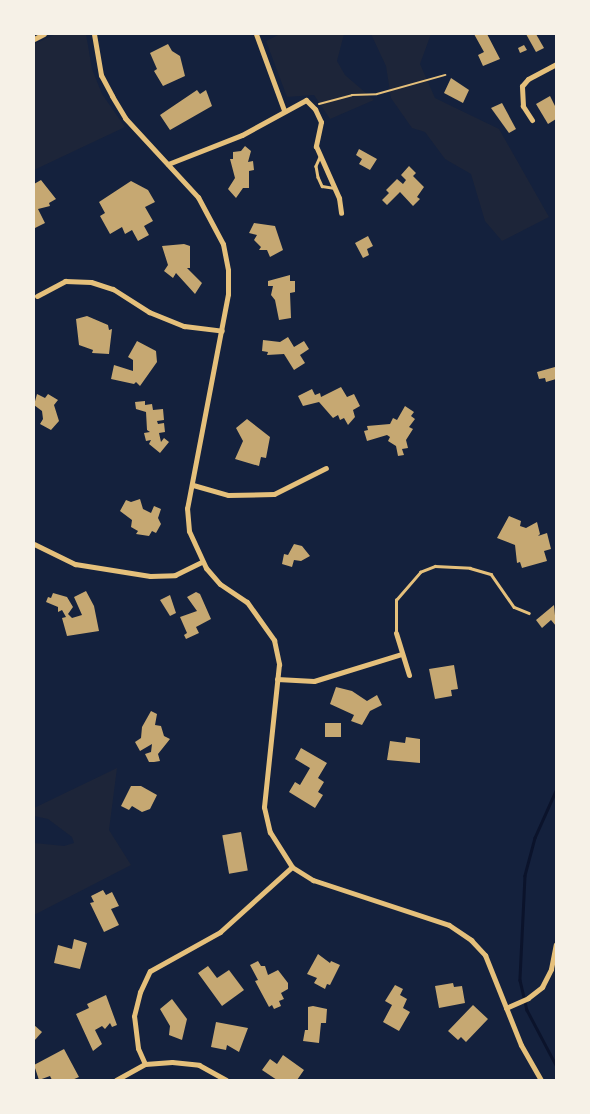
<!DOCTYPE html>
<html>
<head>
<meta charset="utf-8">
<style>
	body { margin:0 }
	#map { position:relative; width:590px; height:1114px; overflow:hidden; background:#14213d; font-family:Figtree,sans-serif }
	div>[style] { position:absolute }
	.green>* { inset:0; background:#1d2539 }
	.stream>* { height:2.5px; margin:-1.25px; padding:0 1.25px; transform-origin:1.25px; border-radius:1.25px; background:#0b132b }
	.building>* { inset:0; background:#c6a872; transform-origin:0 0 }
	.path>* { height:2px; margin:-1px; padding:0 1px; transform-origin:1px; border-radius:1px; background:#e5c07b }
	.service>* { height:2.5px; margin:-1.25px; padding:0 1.25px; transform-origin:1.25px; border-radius:1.25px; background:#e5c07b }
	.minor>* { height:5px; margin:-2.5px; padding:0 2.5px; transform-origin:2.5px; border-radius:2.5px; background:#e5c07b }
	span { translate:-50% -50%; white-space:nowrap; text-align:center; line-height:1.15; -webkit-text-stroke:4px #f6f1e7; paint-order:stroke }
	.frame { position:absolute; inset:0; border:35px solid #f6f1e7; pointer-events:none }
</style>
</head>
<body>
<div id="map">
	<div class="green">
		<i style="clip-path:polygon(56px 34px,86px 34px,92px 69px,102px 94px,125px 127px,34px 170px,34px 44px)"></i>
		<i style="clip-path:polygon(280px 34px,344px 34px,337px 61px,345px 75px,374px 100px,330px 119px,314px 95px,287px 97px,266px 41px)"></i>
		<i style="clip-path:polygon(371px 34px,431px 34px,420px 64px,435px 98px,499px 129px,549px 217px,502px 241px,485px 221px,471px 174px,445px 159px,425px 132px,412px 128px,391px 98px,386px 66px)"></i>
		<i style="clip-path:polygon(117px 768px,109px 830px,131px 865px,34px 915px,34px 843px,64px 846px,74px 843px,72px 837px,48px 819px,34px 816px,34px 808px)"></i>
	</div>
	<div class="stream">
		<i style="left:556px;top:791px;width:51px;rotate:114.1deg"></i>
		<i style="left:535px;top:838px;width:39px;rotate:105deg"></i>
		<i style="left:525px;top:876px;width:104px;rotate:92.8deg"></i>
		<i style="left:520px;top:980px;width:31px;rotate:77deg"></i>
		<i style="left:527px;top:1010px;width:62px;rotate:62.2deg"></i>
	</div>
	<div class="building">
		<i style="clip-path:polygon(474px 34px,487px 34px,500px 59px,483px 66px,478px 55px,484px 52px)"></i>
		<i style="clip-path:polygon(526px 34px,536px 34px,544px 48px,536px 52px)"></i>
		<i style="clip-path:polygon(168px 44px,172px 51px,180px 56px,185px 76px,163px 86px,154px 71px,157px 69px,150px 53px)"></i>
		<i style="clip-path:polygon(524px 45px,527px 50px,520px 53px,518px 48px)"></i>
		<i style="clip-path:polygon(451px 78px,469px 90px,463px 103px,444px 93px)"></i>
		<i style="clip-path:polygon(197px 90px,200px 94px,206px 90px,212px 106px,170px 130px,160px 115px)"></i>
		<i style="clip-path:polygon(550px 96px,556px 108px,556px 119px,548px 124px,536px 104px)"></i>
		<i style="clip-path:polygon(502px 103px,516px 129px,509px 133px,491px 108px)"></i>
		<i style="clip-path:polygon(245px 146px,251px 151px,248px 162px,253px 161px,254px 170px,249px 171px,249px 188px,243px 188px,236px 198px,228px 189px,235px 178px,230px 159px,233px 159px,233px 152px,241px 151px)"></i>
		<i style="clip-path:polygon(359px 149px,377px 159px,370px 170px,359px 164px,362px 159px,356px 155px)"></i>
		<i style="clip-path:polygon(409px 166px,416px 173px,413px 176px,424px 187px,417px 197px,420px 199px,413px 206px,400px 192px,387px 205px,382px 200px,389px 193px,386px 190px,397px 179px,403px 184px,406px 180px,401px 175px)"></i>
		<i style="clip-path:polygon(41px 180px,56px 199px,49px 203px,50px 206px,38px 209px,45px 223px,35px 228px,34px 184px)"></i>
		<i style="clip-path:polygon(131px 181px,148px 190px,155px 202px,145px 207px,153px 221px,144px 226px,149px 235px,138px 241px,132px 230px,125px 234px,122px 227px,110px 234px,100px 216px,105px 213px,99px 202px)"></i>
		<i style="clip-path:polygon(254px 223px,275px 226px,283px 250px,270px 257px,267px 250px,259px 250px,261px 247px,254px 240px,257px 235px,249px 233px)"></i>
		<i style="clip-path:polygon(368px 236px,373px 246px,367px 249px,369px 255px,363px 258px,355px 243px)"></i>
		<i style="clip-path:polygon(184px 244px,190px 246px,190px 268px,187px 268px,202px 283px,195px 294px,176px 273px,173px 278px,164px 271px,168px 265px,162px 246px)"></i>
		<i style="clip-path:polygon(290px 275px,290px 281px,295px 281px,295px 292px,290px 293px,291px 318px,279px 320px,275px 300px,271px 295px,273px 286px,268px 286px,268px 281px)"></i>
		<i style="clip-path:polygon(87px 316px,108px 325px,109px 330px,112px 329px,109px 354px,92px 353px,93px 350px,79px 345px,76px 319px)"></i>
		<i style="clip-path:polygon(288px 337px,294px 347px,304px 341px,309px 349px,300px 355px,305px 363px,294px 370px,284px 354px,267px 355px,268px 352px,262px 351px,263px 340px,280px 342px)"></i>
		<i style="clip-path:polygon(137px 341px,156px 351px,157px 362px,140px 386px,136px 382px,134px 384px,111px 379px,114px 365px,133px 371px,133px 360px,128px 357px)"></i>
		<i style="clip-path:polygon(555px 367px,556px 379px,546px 382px,545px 378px,539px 379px,537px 372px)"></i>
		<i style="clip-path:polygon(341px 387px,347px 397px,354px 394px,360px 406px,353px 410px,355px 417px,348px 425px,344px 418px,340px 420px,338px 415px,333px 418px,319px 402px,303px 406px,298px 396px,312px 389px,315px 395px,320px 393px,321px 397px)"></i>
		<i style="clip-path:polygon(37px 394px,45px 398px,48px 394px,58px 400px,54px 405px,59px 421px,51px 430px,40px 424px,43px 419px,42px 411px,34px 405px)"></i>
		<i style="clip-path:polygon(145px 401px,145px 405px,152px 404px,153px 410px,163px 409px,164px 420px,157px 421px,158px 424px,164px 423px,165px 432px,159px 433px,161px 442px,164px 438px,169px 442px,160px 453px,149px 444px,151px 440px,146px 441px,144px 433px,150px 432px,147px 430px,146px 412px,136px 409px,135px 402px)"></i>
		<i style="clip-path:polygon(405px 406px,414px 412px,411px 416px,415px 419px,409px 427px,413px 429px,406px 440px,408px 448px,402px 449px,404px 455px,398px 456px,396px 446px,388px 441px,390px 437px,387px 435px,367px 441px,364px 431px,368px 430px,367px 426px,390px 424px,393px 418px,397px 420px)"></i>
		<i style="clip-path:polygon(247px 419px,270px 437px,266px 458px,261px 457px,259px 466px,235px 459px,243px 441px,236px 428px)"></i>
		<i style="clip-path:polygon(140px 499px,143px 509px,151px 513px,154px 506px,161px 509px,158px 518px,161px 524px,156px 533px,152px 531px,149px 536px,136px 534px,138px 531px,131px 527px,132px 520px,120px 511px,126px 500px,131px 502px)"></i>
		<i style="clip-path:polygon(509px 516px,521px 521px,520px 526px,526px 528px,537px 522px,540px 534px,538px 536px,547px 533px,551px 549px,544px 551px,547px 561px,522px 568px,520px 562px,517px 563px,515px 545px,497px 538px)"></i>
		<i style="clip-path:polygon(294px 544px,302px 546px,310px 556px,301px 561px,294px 560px,292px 567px,282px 564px,284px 554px,288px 555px)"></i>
		<i style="clip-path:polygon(86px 591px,94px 606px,99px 631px,67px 636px,62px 618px,66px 617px,62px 610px,58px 612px,58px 607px,46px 602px,48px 597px,51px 598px,53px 593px,67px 597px,73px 607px,68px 614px,72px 618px,82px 615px,74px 597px)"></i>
		<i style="clip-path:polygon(196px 592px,200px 594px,211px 619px,196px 627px,199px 633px,186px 639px,184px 635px,187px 633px,180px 617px,197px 611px,187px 597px)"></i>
		<i style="clip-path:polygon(170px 595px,176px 613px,170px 616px,160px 600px)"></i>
		<i style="clip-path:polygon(554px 605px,556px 626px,551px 620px,542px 628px,536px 620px)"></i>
		<i style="clip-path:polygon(454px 665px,458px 689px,451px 690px,452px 696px,435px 699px,429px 669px)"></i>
		<i style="clip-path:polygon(336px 687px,352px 691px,367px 701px,377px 695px,382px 705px,370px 711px,362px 725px,351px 721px,354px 715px,330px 704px)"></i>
		<i style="clip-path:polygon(151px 711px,157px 714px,155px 725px,161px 726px,164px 736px,170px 739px,158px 754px,160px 761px,154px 762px,149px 762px,145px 754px,151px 752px,152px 744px,140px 751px,135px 742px,141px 738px,142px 727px)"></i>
		<i style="left:325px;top:723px;width:16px;height:14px"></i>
		<i style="clip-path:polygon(406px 737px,420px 739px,420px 763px,387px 760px,390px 741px,405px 743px)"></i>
		<i style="clip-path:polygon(301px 748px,327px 763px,318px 778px,324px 782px,318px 792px,323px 795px,315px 808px,289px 792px,295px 782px,300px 785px,310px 768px,295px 759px)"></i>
		<i style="clip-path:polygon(131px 786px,141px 786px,157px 795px,150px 809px,142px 812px,132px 806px,129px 810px,121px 806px)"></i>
		<i style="left:241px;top:832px;width:39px;height:19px;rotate:80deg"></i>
		<i style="clip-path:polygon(103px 890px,106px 895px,112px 892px,119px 906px,111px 909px,119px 925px,104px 932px,90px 903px,94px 902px,91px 896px)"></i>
		<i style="clip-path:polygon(74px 939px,87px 943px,80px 969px,54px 963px,58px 945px,72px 949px)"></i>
		<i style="clip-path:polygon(318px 954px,330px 963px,331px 961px,340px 965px,330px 985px,327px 984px,325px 989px,314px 983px,317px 978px,307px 974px)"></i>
		<i style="clip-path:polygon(258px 961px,261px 966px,265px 966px,268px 975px,278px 970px,288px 983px,288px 989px,281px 993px,284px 999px,279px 1001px,281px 1006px,274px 1009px,272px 1005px,269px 1007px,255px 981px,258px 980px,250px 965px)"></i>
		<i style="clip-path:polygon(208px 966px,217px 978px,229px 970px,244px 990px,222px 1006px,198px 973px)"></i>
		<i style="clip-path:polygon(453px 983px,454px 987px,462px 986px,465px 1003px,439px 1008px,435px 986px)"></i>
		<i style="clip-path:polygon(395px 985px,403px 989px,400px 995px,407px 999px,403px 1008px,410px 1012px,399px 1031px,383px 1022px,392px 1005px,385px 1001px)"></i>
		<i style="clip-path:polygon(106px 995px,117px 1025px,112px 1027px,110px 1023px,105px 1029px,102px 1026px,95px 1030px,102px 1044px,93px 1051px,76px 1014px,89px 1008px,87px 1004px)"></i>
		<i style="clip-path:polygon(172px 999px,187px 1019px,182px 1040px,169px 1035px,170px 1026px,160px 1009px)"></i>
		<i style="clip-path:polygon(473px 1005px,488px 1019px,466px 1042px,461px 1037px,458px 1040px,448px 1031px)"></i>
		<i style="clip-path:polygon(313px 1006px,327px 1009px,326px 1023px,321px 1023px,319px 1043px,303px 1041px,305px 1030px,308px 1030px,308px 1007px)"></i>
		<i style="clip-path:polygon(216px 1022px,248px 1028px,239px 1052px,227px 1045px,226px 1050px,211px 1047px)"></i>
		<i style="clip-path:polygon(34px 1025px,42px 1032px,34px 1041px)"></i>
		<i style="clip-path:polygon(64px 1049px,79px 1077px,72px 1080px,52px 1080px,50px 1076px,39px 1080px,34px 1065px)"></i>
		<i style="clip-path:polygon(283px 1055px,304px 1070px,297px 1080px,277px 1080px,262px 1070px,270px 1059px,277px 1064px)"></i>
	</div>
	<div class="path">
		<i style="left:319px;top:104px;width:34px;rotate:-15deg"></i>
		<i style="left:352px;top:95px;width:25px;rotate:-2deg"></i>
		<i style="left:377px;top:94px;width:71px;rotate:-15.6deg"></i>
	</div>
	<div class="service">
		<i style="left:320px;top:157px;width:10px;rotate:114deg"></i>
		<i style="left:316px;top:166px;width:11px;rotate:80deg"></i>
		<i style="left:318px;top:177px;width:10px;rotate:66deg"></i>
		<i style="left:322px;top:186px;width:13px;rotate:9deg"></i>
		<i style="left:396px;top:633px;width:33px;rotate:-90deg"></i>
		<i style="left:396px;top:600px;width:37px;rotate:-49deg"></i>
		<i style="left:420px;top:572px;width:16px;rotate:-22deg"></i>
		<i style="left:435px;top:566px;width:35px;rotate:3deg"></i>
		<i style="left:470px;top:568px;width:22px;rotate:16deg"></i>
		<i style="left:491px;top:574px;width:40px;rotate:55.1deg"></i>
		<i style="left:514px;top:607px;width:16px;rotate:22deg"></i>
	</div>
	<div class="minor">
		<i style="left:94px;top:34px;width:42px;rotate:80.3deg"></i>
		<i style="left:101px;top:75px;width:24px;rotate:62deg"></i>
		<i style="left:112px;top:96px;width:26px;rotate:59deg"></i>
		<i style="left:125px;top:118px;width:108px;rotate:47.3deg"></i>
		<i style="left:198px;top:197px;width:53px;rotate:62deg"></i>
		<i style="left:223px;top:244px;width:26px;rotate:79deg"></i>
		<i style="left:228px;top:270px;width:24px;rotate:90deg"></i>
		<i style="left:228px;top:294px;width:218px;rotate:100.8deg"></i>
		<i style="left:187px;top:508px;width:23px;rotate:85deg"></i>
		<i style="left:189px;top:531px;width:41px;rotate:65.3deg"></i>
		<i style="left:206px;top:568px;width:21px;rotate:49deg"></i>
		<i style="left:220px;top:584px;width:32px;rotate:34deg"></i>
		<i style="left:247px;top:602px;width:47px;rotate:54.6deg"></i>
		<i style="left:274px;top:640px;width:25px;rotate:78deg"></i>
		<i style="left:279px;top:664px;width:144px;rotate:96deg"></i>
		<i style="left:264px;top:807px;width:26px;rotate:77deg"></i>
		<i style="left:270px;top:832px;width:41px;rotate:57.8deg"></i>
		<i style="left:292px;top:867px;width:25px;rotate:32deg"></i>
		<i style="left:313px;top:880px;width:143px;rotate:18.3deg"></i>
		<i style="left:449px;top:925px;width:27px;rotate:34deg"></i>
		<i style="left:471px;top:940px;width:21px;rotate:47deg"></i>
		<i style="left:485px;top:955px;width:97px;rotate:68.2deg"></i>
		<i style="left:521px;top:1045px;width:40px;rotate:60.3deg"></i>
		<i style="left:256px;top:34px;width:81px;rotate:69.8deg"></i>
		<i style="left:34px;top:39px;width:11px;rotate:-27deg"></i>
		<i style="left:532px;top:120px;width:17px;rotate:-123deg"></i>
		<i style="left:523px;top:106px;width:20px;rotate:-93deg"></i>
		<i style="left:522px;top:86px;width:9px;rotate:-49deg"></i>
		<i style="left:528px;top:79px;width:32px;rotate:-28deg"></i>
		<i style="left:168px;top:164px;width:79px;rotate:-21.4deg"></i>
		<i style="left:242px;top:135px;width:73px;rotate:-28.7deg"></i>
		<i style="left:306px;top:100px;width:13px;rotate:45deg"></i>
		<i style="left:315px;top:109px;width:14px;rotate:65deg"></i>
		<i style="left:321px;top:122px;width:25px;rotate:102deg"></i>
		<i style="left:316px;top:146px;width:57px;rotate:66.1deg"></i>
		<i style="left:339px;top:198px;width:15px;rotate:82deg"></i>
		<i style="left:37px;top:296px;width:32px;rotate:-28deg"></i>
		<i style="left:65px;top:281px;width:26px;rotate:2deg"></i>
		<i style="left:91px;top:282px;width:23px;rotate:18deg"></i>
		<i style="left:113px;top:289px;width:43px;rotate:32.6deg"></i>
		<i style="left:149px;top:312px;width:38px;rotate:22deg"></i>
		<i style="left:184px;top:326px;width:38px;rotate:7deg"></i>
		<i style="left:193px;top:485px;width:36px;rotate:16deg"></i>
		<i style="left:228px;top:495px;width:46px;rotate:-1.2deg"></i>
		<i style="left:274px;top:494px;width:58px;rotate:-26.6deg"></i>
		<i style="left:34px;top:544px;width:46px;rotate:26deg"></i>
		<i style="left:75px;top:564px;width:76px;rotate:9.1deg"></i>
		<i style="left:150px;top:576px;width:25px;rotate:-2deg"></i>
		<i style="left:175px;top:575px;width:30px;rotate:-26deg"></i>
		<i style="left:396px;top:633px;width:44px;rotate:72.8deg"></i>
		<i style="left:277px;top:679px;width:37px;rotate:3deg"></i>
		<i style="left:314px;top:681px;width:92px;rotate:-17.1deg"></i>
		<i style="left:506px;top:1008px;width:24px;rotate:-24deg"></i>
		<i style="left:528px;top:998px;width:18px;rotate:-38deg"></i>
		<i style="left:542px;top:987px;width:20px;rotate:-63deg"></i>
		<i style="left:551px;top:969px;width:25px;rotate:-79deg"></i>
		<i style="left:145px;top:1064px;width:17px;rotate:-114deg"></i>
		<i style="left:138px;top:1048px;width:32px;rotate:-97deg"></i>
		<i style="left:134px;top:1016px;width:25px;rotate:-76deg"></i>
		<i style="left:140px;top:992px;width:23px;rotate:-65deg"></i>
		<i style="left:150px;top:971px;width:80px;rotate:-29.1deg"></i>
		<i style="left:220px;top:932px;width:97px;rotate:-42.1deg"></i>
		<i style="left:116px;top:1080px;width:33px;rotate:-29deg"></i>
		<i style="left:145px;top:1064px;width:27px;rotate:-4deg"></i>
		<i style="left:172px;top:1062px;width:27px;rotate:6deg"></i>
		<i style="left:199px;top:1065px;width:31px;rotate:29deg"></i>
	</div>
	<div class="frame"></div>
</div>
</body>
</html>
